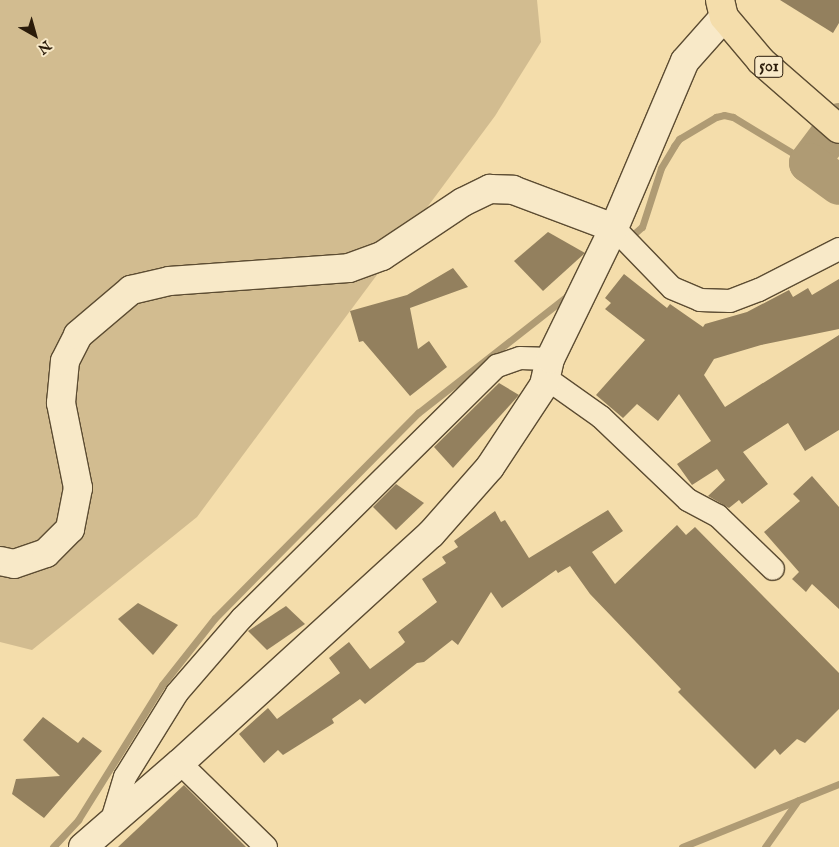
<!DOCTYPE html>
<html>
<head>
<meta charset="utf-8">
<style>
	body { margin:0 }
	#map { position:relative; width:839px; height:847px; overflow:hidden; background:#f4ddab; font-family:"IM FELL English",serif }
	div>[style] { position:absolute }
	.green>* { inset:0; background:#d2bc90 }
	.stream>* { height:7px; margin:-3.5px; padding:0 3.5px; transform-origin:3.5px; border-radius:3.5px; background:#af9b74 }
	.river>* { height:40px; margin:-20px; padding:0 20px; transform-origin:20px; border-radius:20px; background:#af9b74 }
	.building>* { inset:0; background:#93805e }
	.roads { filter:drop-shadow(1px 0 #5c4c32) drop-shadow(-1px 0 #5c4c32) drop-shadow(0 1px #5c4c32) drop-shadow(0 -1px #5c4c32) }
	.minor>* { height:22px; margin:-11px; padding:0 11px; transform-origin:11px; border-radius:11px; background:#f8e9c8 }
	.tertiary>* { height:28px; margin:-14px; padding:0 14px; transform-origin:14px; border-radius:14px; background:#f8e9c8 }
	.trunk>* { height:28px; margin:-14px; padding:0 14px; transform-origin:14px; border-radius:14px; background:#f4ddab }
	span { translate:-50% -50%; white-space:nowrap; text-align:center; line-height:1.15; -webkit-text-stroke:4.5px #f8e9c8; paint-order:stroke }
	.shield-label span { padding:1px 4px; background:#f8e9c8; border:1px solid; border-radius:4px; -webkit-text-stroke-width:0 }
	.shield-label { font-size:16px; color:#2a1b0a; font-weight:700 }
	.north { position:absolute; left:10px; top:10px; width:50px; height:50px; -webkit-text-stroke:4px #f8e9c8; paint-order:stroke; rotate:142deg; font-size:14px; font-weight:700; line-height:20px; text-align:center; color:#2a1b0a }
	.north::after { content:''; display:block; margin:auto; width:18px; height:22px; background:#2a1b0a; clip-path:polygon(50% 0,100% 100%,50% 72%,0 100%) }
</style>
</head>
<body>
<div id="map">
	<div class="green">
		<i style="clip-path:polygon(0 0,537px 0,541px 42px,495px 116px,197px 517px,32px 650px,0 642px)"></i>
	</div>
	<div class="stream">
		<i style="left:628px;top:239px;width:18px;rotate:-41deg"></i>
		<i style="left:642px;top:227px;width:62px;rotate:-72.1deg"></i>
		<i style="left:661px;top:168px;width:26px;rotate:-59deg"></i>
		<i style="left:674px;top:146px;width:9px;rotate:-54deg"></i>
		<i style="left:679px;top:139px;width:43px;rotate:-30.7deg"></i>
		<i style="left:716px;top:117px;width:8px;rotate:-14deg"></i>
		<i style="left:724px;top:115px;width:9px;rotate:13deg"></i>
		<i style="left:733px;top:117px;width:89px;rotate:31.2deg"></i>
		<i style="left:53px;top:847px;width:37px;rotate:-47deg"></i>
		<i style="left:78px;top:820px;width:159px;rotate:-58.1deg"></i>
		<i style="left:162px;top:685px;width:85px;rotate:-51.7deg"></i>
		<i style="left:215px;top:618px;width:289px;rotate:-45.3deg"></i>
		<i style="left:418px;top:413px;width:194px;rotate:-38.1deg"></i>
		<i style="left:682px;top:847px;width:169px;rotate:-21.9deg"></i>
		<i style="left:765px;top:847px;width:57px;rotate:-54.9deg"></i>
	</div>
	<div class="river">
		<i style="left:839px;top:123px;width:50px;rotate:126.9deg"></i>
		<i style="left:809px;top:163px;width:37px;rotate:36deg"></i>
	</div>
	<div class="building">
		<i style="clip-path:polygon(780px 0,839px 0,839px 23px,833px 33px)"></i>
		<i style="clip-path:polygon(548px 232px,585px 253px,543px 291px,514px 261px)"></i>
		<i style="clip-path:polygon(453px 268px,468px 287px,410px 308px,418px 349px,429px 341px,447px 367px,410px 396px,363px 341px,359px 342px,350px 311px,407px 295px)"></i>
		<i style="clip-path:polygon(624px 274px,667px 308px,670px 304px,703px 327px,705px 324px,747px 312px,789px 290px,793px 297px,808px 288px,812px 295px,839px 279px,839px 329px,761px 345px,714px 359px,704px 375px,725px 407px,839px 335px,839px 430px,805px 451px,788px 423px,743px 452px,768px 484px,742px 504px,739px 500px,729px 508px,708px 496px,725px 480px,717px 469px,692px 485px,677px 464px,711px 441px,679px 394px,658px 421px,637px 404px,623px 418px,596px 395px,645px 340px,605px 309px,611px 303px,605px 298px)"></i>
		<i style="clip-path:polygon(499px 383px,519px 395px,453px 468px,434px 447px)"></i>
		<i style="clip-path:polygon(812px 476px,839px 507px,839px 609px,812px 584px,806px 592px,792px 579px,799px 572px,764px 532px,800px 501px,793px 494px)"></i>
		<i style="clip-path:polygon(396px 484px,424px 503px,396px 530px,373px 507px)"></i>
		<i style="clip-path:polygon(608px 510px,623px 531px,592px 552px,615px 584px,677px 525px,686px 535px,695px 527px,839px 673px,839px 709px,805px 743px,797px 739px,780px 755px,775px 749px,755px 769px,678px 692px,681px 689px,590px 594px,570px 566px,558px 573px,556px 570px,502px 608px,491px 592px,458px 645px,452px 640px,424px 662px,417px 663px,365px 704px,360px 699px,332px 719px,334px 723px,283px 755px,278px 750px,264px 763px,239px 734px,268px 708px,277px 719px,340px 673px,329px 658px,349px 642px,370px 669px,402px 645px,405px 642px,398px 632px,437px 602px,422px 579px,446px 563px,442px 557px,458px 547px,454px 541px,495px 511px,501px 522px,505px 520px,529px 558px)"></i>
		<i style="clip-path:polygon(138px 603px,178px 625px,153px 655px,118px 619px)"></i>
		<i style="clip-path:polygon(286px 606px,305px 624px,267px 650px,248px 631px)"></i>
		<i style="clip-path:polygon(43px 717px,78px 743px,83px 737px,102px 751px,44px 818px,12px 794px,16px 779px,60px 776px,23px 740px)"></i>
		<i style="clip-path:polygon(184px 785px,246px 847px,118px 847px)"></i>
	</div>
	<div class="roads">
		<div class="minor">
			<i style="left:614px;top:228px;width:83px;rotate:46deg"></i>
			<i style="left:672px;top:288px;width:30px;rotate:23deg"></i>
			<i style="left:700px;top:300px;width:30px;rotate:2deg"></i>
			<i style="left:730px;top:301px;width:31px;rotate:-21deg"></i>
			<i style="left:759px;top:290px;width:90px;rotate:-27.1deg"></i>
			<i style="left:546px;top:378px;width:67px;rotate:35.3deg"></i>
			<i style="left:601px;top:417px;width:120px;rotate:43.7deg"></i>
			<i style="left:688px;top:500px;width:34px;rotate:28deg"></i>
			<i style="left:718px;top:516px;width:76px;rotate:43.9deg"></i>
			<i style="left:180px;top:763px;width:120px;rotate:44.3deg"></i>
			<i style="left:112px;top:820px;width:45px;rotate:-73.2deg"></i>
			<i style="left:125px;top:777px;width:99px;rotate:-58.2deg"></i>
			<i style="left:177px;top:693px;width:99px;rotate:-49.1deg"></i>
			<i style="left:242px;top:618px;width:359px;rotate:-44.7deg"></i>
			<i style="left:497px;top:366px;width:24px;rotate:-19deg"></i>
			<i style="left:520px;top:358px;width:30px;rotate:2deg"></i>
		</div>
		<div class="tertiary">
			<i style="left:0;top:561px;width:14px;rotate:12deg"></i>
			<i style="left:14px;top:564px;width:34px;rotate:-19deg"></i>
			<i style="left:46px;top:553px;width:34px;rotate:-45deg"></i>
			<i style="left:70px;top:529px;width:42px;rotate:-79deg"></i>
			<i style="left:78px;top:488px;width:87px;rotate:-101.3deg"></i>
			<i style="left:61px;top:403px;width:42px;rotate:-84.6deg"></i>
			<i style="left:65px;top:361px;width:29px;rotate:-63deg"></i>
			<i style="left:78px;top:335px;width:70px;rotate:-40.3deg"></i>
			<i style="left:131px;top:290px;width:39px;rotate:-13deg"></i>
			<i style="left:169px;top:281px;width:180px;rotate:-4.1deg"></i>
			<i style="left:349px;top:268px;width:35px;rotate:-20deg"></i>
			<i style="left:382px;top:256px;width:97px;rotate:-33.7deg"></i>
			<i style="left:463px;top:202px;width:30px;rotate:-26deg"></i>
			<i style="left:490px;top:189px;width:23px;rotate:2deg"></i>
			<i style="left:513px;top:190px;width:108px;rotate:20.6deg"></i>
			<i style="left:83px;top:847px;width:128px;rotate:-40.9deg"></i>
			<i style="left:180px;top:763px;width:340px;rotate:-42.4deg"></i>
			<i style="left:431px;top:534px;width:89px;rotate:-48.6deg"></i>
			<i style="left:490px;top:467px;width:98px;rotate:-56.6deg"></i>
			<i style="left:544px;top:385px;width:27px;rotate:-77deg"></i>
			<i style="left:550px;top:359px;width:146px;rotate:-64deg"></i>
			<i style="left:614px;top:228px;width:181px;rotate:-67deg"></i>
			<i style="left:685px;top:61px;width:59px;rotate:-48.4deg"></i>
		</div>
		<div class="trunk">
			<i style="left:720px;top:0;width:17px;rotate:77deg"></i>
			<i style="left:724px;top:17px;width:57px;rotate:49.9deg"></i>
			<i style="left:761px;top:61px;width:103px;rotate:41.1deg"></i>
		</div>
	</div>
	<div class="shield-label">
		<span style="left:769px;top:67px">501</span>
	</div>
	<div class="north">N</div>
</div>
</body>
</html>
